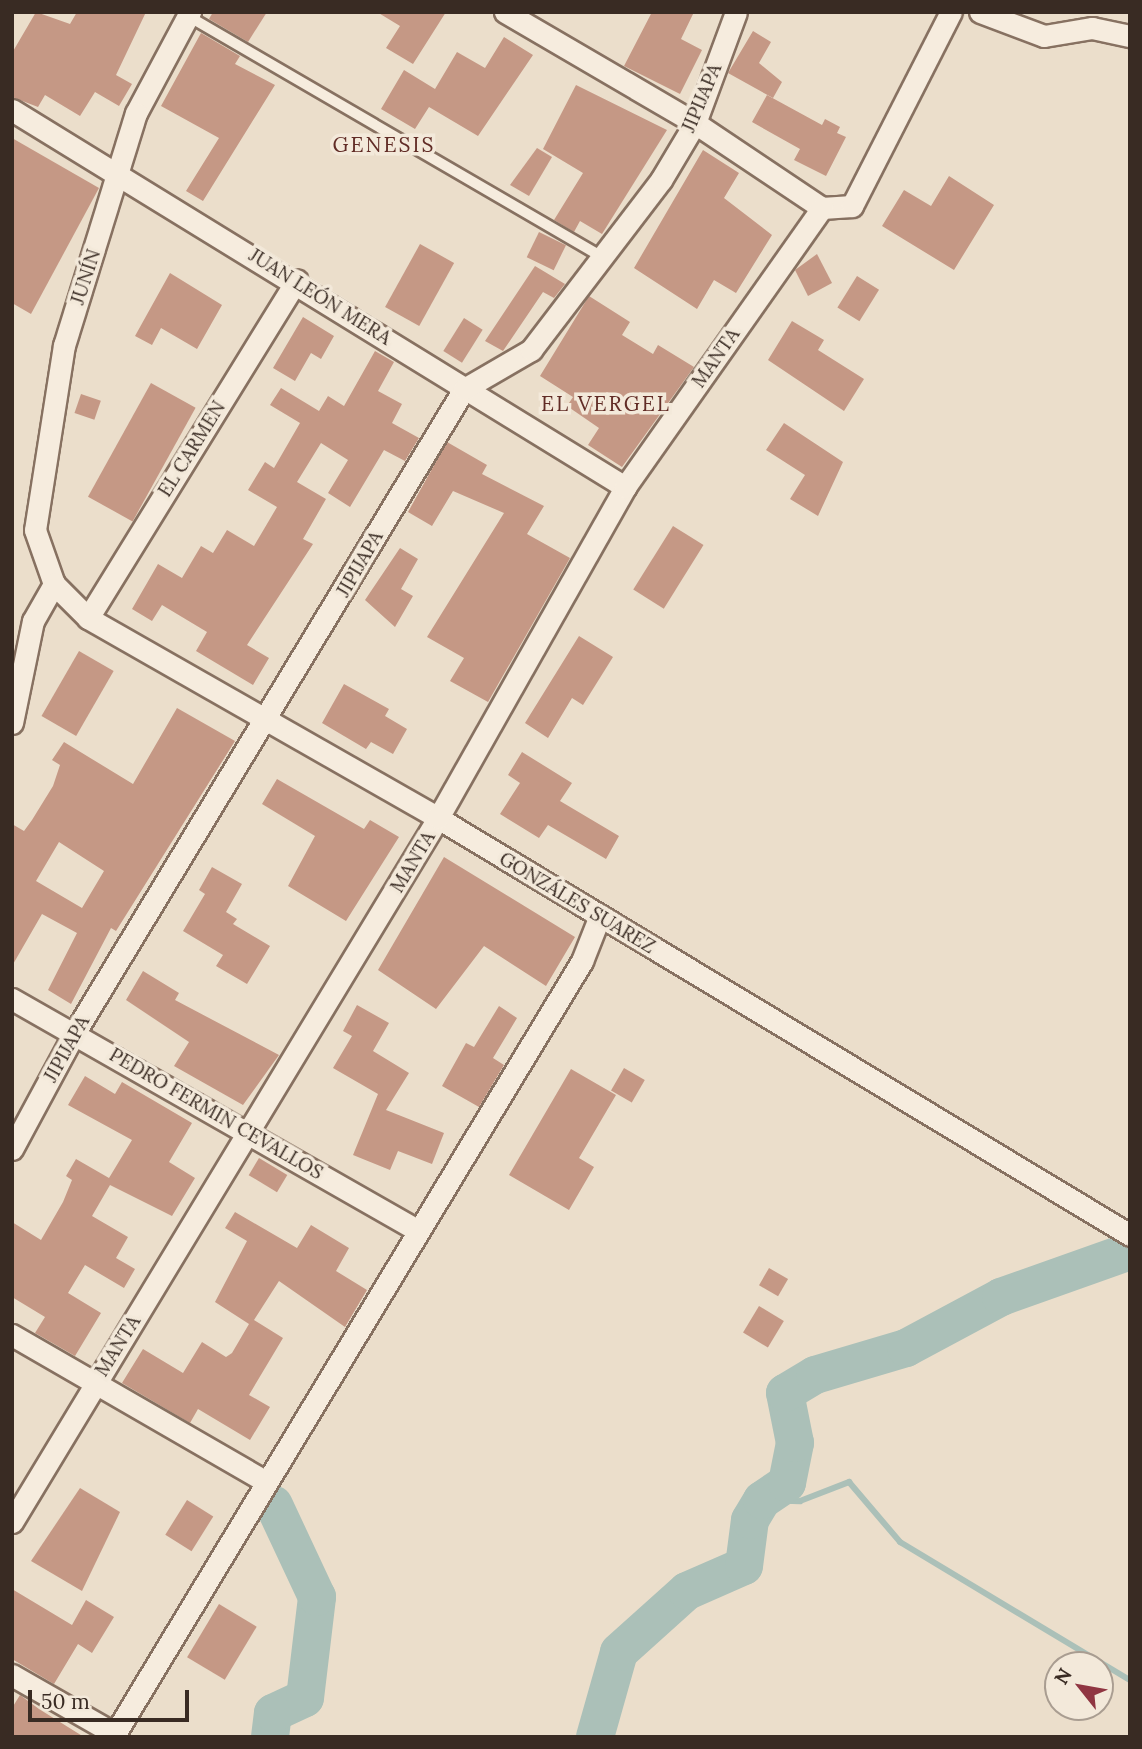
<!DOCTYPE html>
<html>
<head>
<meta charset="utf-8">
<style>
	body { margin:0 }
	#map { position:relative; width:1142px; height:1749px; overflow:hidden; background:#ebdecb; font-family:Lora,serif }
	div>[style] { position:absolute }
	.stream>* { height:6px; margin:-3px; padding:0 3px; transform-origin:3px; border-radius:3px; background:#abc0b8 }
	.river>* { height:38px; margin:-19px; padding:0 19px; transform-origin:19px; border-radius:19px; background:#abc0b8 }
	.building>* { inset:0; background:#c59885; transform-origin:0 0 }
	.roads { filter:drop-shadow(2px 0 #877161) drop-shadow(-2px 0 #877161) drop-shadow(0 2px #877161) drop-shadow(0 -2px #877161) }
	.service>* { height:10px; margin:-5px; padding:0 5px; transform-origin:5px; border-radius:5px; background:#f6ecde }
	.minor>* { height:21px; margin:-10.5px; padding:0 10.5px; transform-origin:10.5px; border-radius:10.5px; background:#f6ecde }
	span { translate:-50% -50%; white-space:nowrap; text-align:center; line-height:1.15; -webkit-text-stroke:7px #f3e9da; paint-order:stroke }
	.street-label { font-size:19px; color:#392b23 }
	.neighbourhood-label { font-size:21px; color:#612c26; letter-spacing:2px }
	.frame { position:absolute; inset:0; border:14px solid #392b23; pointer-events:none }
	.north { position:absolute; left:1044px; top:1651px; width:70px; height:70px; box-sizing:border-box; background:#f3e9da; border:2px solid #a99d91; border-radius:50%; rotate:301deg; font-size:19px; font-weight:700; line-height:28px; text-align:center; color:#392b23 }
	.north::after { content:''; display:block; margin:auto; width:24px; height:32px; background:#903642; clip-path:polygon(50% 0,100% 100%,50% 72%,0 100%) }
	.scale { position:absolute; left:28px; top:1690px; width:161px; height:32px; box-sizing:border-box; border:4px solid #392b23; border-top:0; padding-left:9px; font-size:21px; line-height:24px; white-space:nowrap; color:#392b23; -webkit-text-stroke:5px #f3e9da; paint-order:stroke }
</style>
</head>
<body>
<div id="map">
	<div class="stream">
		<i style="left:762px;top:1500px;width:38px;rotate:2deg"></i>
		<i style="left:800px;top:1501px;width:53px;rotate:-21.2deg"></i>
		<i style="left:849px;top:1482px;width:79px;rotate:49.6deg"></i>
		<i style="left:900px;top:1542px;width:268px;rotate:31deg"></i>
	</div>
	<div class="river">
		<i style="left:270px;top:1737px;width:24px;rotate:-83deg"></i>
		<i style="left:273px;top:1713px;width:35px;rotate:-25deg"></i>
		<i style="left:305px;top:1698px;width:102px;rotate:-83.2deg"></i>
		<i style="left:317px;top:1597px;width:102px;rotate:-115.1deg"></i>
		<i style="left:595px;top:1737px;width:88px;rotate:-74.2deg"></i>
		<i style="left:619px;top:1652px;width:91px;rotate:-41.9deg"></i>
		<i style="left:687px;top:1591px;width:62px;rotate:-23.7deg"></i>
		<i style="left:744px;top:1566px;width:46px;rotate:-82.6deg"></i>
		<i style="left:750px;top:1520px;width:23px;rotate:-59deg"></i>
		<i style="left:762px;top:1500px;width:30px;rotate:-34deg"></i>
		<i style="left:787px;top:1483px;width:41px;rotate:-78.7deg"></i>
		<i style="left:795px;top:1443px;width:51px;rotate:-101.3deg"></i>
		<i style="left:785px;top:1393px;width:35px;rotate:-31deg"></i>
		<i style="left:815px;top:1375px;width:95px;rotate:-16.5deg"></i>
		<i style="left:906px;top:1348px;width:108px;rotate:-28.2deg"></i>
		<i style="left:1001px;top:1297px;width:137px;rotate:-19.6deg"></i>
	</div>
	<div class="building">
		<i style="clip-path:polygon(36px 12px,70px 24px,77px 12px,146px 12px,116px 75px,132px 84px,119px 106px,95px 92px,80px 116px,45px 95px,38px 107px,12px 97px,12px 53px)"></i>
		<i style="clip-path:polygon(213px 12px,267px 12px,248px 42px,209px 19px)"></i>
		<i style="clip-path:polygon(377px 12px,446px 12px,413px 64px,386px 48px,400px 26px)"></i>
		<i style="clip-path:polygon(652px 12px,694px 12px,681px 39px,702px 50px,680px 94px,624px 66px)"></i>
		<i style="clip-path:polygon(753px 31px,771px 42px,759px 63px,782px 82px,773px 98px,728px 73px)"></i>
		<i style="clip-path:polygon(201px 33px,240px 56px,235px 64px,275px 85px,203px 201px,186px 191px,219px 138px,161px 106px)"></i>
		<i style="clip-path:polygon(504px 37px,533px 55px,478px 136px,429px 107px,415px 129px,381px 109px,404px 70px,435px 89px,457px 52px,485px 68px)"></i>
		<i style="clip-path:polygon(576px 85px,667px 130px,602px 234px,580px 221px,574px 232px,554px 220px,583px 173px,543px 149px)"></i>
		<i style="clip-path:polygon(767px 95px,822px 125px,825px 119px,840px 127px,837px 133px,846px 137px,826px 176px,794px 160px,800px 149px,752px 122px)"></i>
		<i style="clip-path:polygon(12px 138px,99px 188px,31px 314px,12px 303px)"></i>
		<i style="clip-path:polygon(537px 148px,552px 157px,529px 196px,510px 185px)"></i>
		<i style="clip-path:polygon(703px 150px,739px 173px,724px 198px,772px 235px,736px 293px,714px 280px,697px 309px,634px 268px)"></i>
		<i style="clip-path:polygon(949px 176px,994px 205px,954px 270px,882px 226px,904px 190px,931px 206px)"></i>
		<i style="left:539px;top:232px;width:30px;height:28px;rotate:26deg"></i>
		<i style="left:420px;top:244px;width:39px;height:72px;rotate:29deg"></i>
		<i style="clip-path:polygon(817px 254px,832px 283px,808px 296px,795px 270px)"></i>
		<i style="clip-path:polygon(535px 266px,565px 284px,554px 298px,543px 292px,503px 351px,485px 341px)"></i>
		<i style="clip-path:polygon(170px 273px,222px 305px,197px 349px,161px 328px,152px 345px,135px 336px)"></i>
		<i style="left:857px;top:276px;width:26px;height:37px;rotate:32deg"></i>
		<i style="clip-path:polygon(589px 296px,630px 322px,622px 335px,653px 354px,658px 345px,694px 367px,622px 467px,588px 445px,599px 428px,567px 406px,573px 397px,540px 376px)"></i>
		<i style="clip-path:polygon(303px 317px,334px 336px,321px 359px,311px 353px,295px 381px,273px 368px)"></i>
		<i style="left:464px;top:318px;width:22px;height:39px;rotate:32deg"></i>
		<i style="clip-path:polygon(792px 321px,824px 340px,818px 350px,864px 379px,844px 411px,768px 360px)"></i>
		<i style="clip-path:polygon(375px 351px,394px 362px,378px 391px,402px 404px,392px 423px,419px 438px,405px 461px,384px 450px,350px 507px,328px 493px,348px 460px,321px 443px,297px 482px,326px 499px,303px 539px,313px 544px,247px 645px,269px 658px,253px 685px,196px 651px,207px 632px,162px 605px,152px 621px,132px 609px,158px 564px,182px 578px,201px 546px,213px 553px,227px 530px,254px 546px,277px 507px,248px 490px,265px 462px,274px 468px,300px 423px,270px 405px,281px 388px,319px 411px,328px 396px,344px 406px)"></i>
		<i style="left:151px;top:383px;width:51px;height:130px;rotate:29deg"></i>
		<i style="left:81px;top:394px;width:21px;height:20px;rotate:19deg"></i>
		<i style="clip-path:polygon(784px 423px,843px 462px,818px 516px,790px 499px,805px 475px,766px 450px)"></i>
		<i style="clip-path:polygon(447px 442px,487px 465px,482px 474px,544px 506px,527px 534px,570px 558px,488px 702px,450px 681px,464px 658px,427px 637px,504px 513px,453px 491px,432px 526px,408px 512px)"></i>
		<i style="left:673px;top:526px;width:36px;height:75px;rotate:32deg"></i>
		<i style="clip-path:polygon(400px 548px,418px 559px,401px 589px,413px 596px,395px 627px,365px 600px)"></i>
		<i style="clip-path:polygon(579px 636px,613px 657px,583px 705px,572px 698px,548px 738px,525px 723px)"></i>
		<i style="left:79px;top:651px;width:40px;height:75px;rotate:30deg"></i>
		<i style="clip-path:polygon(344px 684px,389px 709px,385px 716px,407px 729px,393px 754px,371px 742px,366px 749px,322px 723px)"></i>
		<i style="clip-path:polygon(evenodd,177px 708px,235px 741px,116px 931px,111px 928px,71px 1004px,48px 990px,77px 933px,42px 914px,12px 966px,12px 824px,24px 831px,32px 820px,53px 786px,60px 765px,52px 760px,64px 742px,133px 784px,177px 708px,59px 842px,104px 871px,82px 908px,36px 881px,59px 842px)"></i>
		<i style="clip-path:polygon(522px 752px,572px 783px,560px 801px,619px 836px,606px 859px,548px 825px,539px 838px,500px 814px,520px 783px,508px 775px)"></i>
		<i style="clip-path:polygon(277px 779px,364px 829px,370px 820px,399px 837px,346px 921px,288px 886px,315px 836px,262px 804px)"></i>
		<i style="clip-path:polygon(444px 857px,575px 937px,546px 986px,484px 946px,436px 1009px,378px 970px)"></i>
		<i style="clip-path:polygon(212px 867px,242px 884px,226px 912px,237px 919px,233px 924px,270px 946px,247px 984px,216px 966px,223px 955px,183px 931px,205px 894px,199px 890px)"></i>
		<i style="clip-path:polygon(143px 971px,179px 993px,175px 1000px,279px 1055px,243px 1105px,174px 1066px,189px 1042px,126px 1000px)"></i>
		<i style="clip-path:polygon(357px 1005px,389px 1023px,373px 1051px,409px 1073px,386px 1110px,444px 1133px,432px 1164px,398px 1151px,390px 1170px,353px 1155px,378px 1094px,333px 1068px,352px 1036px,343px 1031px)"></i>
		<i style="clip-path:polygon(499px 1006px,517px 1018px,493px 1058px,504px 1065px,479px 1107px,442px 1086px,466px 1043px,474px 1047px)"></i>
		<i style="left:624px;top:1068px;width:24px;height:26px;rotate:30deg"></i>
		<i style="clip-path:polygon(571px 1069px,616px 1095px,579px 1158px,594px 1167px,569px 1210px,509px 1175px)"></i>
		<i style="clip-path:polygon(85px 1076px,115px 1094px,122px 1082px,192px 1123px,169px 1162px,195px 1178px,172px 1216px,110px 1185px,92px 1216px,128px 1237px,116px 1258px,135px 1269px,124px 1288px,85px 1265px,68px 1293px,101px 1313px,75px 1356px,35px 1333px,45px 1317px,12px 1297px,12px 1222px,41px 1240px,63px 1202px,72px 1180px,66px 1176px,76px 1159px,109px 1178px,132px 1140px,68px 1105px)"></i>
		<i style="left:259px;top:1158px;width:33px;height:20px;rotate:31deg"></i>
		<i style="clip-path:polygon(235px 1212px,297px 1248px,311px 1225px,349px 1248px,336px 1271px,367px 1290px,345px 1327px,279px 1281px,254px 1320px,283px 1338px,249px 1395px,270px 1407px,250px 1440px,198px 1409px,190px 1423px,122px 1383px,143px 1349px,183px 1373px,202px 1342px,226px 1357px,232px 1353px,249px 1324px,215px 1302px,247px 1241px,225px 1228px)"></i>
		<i style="left:769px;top:1268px;width:22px;height:20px;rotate:30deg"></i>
		<i style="left:759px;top:1306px;width:29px;height:31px;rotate:31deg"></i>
		<i style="clip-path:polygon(80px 1488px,120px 1512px,82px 1591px,31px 1561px)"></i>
		<i style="left:187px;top:1500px;width:31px;height:41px;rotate:32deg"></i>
		<i style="clip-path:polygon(12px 1589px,72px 1625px,86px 1600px,114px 1617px,92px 1653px,78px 1644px,54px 1684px,12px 1659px)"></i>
		<i style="left:219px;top:1604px;width:44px;height:62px;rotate:31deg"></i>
		<i style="clip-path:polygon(20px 1695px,39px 1709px,84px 1737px,12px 1737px,12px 1708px)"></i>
	</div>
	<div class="roads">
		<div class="service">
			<i style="left:188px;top:16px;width:475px;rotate:30.2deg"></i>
		</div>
		<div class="minor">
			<i style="left:190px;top:12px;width:115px;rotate:118.1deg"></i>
			<i style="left:136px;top:113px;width:243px;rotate:107.2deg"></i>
			<i style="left:64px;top:345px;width:187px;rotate:98.9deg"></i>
			<i style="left:35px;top:530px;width:57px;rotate:70.6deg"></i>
			<i style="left:54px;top:584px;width:48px;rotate:45deg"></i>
			<i style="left:88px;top:618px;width:403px;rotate:29.7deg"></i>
			<i style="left:438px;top:818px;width:808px;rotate:31.07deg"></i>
			<i style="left:505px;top:12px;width:220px;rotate:30.3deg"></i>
			<i style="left:695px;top:123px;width:153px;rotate:33.8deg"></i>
			<i style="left:822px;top:208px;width:30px;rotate:-4deg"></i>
			<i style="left:852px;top:206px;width:218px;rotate:-63deg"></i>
			<i style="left:980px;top:12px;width:68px;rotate:20.6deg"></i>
			<i style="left:1044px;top:36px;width:49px;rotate:-9.5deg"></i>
			<i style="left:1092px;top:28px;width:39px;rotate:12deg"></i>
			<i style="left:12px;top:110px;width:720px;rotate:31.59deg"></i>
			<i style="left:88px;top:618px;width:397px;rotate:-58.3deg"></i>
			<i style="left:12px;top:723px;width:104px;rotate:-78.4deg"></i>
			<i style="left:33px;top:621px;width:43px;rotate:-60.4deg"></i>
			<i style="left:12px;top:999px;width:468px;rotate:29.7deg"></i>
			<i style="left:12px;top:1149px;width:133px;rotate:-61.7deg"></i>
			<i style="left:75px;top:1032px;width:752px;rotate:-58.83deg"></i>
			<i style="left:464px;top:389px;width:78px;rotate:-30.2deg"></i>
			<i style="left:531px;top:350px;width:214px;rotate:-52.6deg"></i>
			<i style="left:661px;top:180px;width:66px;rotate:-59.2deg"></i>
			<i style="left:695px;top:123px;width:118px;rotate:-69.7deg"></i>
			<i style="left:12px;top:1335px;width:294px;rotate:30deg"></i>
			<i style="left:12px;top:1522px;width:823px;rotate:-58.82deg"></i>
			<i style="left:438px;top:818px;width:380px;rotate:-60.5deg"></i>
			<i style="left:625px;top:487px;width:342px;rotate:-54.8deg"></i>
			<i style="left:12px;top:1675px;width:119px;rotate:29.8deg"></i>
			<i style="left:113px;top:1737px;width:907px;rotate:-58.85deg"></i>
			<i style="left:582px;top:961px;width:46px;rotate:-68.4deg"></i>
		</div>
	</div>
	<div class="street-label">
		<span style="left:702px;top:98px;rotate:-67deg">JIPIJAPA</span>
		<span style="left:86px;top:277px;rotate:-72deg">JUNÍN</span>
		<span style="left:320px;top:297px;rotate:32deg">JUAN LEÓN MERA</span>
		<span style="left:716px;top:358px;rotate:-55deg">MANTA</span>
		<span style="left:192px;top:449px;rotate:-58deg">EL CARMEN</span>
		<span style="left:360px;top:564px;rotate:-60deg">JIPIJAPA</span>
		<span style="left:413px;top:862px;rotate:-59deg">MANTA</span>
		<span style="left:577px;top:903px;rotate:31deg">GONZÁLES SUAREZ</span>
		<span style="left:67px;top:1049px;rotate:-61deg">JIPIJAPA</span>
		<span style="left:216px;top:1114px;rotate:30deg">PEDRO FERMIN CEVALLOS</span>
		<span style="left:118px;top:1346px;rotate:-58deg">MANTA</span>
	</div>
	<div class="neighbourhood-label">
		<span style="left:384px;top:145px">GENESIS</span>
		<span style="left:606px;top:404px">EL VERGEL</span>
	</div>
	<div class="frame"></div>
	<div class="north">N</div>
	<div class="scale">50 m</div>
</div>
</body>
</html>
